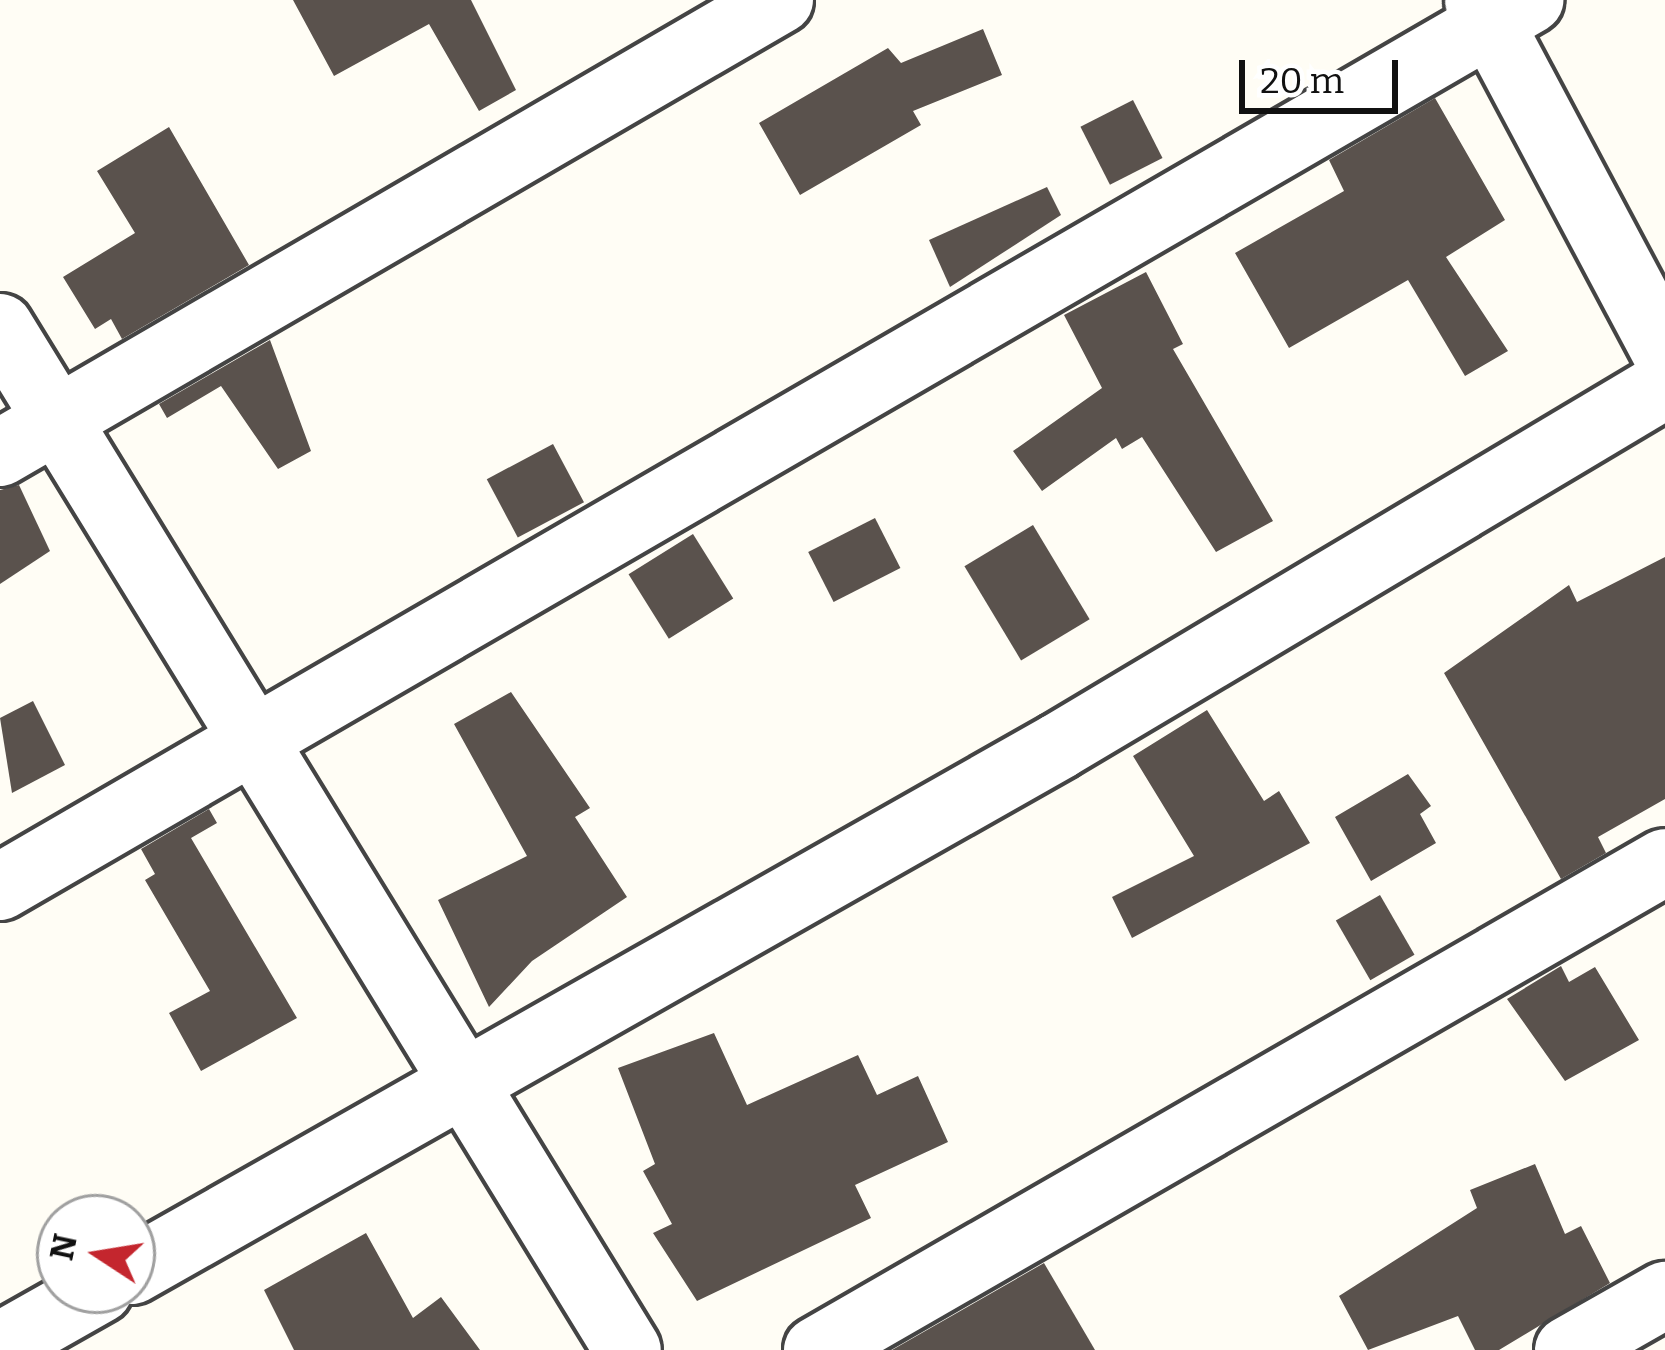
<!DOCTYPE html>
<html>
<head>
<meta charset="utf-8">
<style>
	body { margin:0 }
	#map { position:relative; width:1665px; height:1350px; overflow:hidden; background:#fffdf5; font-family:Bitter,serif }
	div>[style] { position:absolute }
	.building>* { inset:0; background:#5a524d; transform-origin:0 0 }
	.roads { filter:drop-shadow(3px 0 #444) drop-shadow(-3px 0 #444) drop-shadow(0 3px #444) drop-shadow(0 -3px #444) }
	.minor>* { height:66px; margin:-33px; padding:0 33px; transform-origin:33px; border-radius:33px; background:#fff }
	span { translate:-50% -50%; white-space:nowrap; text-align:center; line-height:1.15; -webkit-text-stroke:12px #fff; paint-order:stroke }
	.north { position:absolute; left:36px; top:1194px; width:120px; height:120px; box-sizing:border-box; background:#fff; border:3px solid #a0a0a0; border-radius:50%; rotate:282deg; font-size:33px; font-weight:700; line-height:48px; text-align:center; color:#111 }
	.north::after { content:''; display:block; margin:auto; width:42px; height:54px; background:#c4262e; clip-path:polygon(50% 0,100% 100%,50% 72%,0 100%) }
	.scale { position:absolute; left:1239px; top:60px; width:159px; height:54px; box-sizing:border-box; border:6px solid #111; border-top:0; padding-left:15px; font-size:36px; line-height:42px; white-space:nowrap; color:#111; -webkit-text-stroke:9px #fff; paint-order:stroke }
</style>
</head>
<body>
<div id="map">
	<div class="building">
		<i style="clip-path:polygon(293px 0,471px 0,516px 90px,479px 111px,429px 24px,334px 76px)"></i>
		<i style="clip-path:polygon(983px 29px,1002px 75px,913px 111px,921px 125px,800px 195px,759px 123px,888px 48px,901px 63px)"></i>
		<i style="clip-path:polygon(1435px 98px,1505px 220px,1446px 257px,1508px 351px,1465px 376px,1408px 280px,1289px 348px,1235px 253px,1344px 191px,1329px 160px)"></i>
		<i style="left:1133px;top:100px;width:65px;height:59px;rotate:63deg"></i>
		<i style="clip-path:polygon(169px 127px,249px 265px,122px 339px,111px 319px,95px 329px,63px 277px,135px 233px,97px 171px)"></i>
		<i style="clip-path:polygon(1047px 187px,1061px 215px,950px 287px,929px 240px)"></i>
		<i style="clip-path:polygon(1146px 272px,1183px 344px,1173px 349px,1273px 521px,1216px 552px,1142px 437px,1122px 449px,1116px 438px,1042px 491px,1013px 451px,1102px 388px,1064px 315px)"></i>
		<i style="clip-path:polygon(270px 340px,311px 451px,278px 469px,221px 386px,167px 418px,159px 404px)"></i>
		<i style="left:553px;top:444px;width:66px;height:75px;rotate:62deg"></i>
		<i style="clip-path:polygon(19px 485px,50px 551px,0 584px,0 490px)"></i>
		<i style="left:875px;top:518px;width:56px;height:75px;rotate:63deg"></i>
		<i style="left:1033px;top:525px;width:110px;height:80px;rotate:59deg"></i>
		<i style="left:693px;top:534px;width:76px;height:76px;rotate:58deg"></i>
		<i style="clip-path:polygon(1665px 557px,1665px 799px,1598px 837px,1606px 853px,1561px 879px,1444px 673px,1569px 585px,1577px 602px)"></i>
		<i style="clip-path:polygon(511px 692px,590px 808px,575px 817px,627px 897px,532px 961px,489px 1007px,438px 900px,527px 856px,454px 724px)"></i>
		<i style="clip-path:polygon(33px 701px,65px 765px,12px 793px,0 718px)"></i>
		<i style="clip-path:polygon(1207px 710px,1264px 801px,1279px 791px,1310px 843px,1132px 938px,1112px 897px,1194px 856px,1133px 756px)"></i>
		<i style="clip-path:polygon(1408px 774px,1431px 806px,1420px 814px,1436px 843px,1371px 881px,1335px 817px)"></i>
		<i style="clip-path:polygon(209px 809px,217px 823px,191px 838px,297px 1018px,201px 1071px,169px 1013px,210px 991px,145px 880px,155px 874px,141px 849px)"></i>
		<i style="left:1380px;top:895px;width:69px;height:51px;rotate:60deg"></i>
		<i style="clip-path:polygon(1561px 966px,1569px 982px,1595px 967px,1639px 1040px,1565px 1081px,1507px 999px)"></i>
		<i style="clip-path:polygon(714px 1033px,747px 1105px,858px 1055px,877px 1095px,918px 1076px,948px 1142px,855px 1185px,871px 1218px,697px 1301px,653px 1233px,672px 1224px,643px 1171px,655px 1164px,618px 1068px)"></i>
		<i style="clip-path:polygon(1535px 1164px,1565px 1234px,1581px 1226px,1610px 1283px,1499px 1350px,1475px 1350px,1458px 1316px,1368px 1350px,1339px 1296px,1477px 1208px,1470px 1190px)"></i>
		<i style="clip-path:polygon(366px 1233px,413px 1318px,441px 1297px,480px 1350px,294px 1350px,264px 1290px)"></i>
		<i style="clip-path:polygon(1044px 1263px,1095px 1350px,892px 1350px)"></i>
	</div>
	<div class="roads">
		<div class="minor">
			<i style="left:1478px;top:0;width:398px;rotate:62deg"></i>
			<i style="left:0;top:327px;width:1200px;rotate:58.46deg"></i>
			<i style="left:0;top:453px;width:902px;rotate:-30.15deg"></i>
			<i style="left:0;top:887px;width:1769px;rotate:-30.1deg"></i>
			<i style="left:132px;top:1271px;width:1065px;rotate:-29.52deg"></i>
			<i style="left:1059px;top:746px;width:705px;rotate:-30.78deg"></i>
			<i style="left:0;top:1346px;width:114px;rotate:-29.5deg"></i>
			<i style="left:817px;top:1350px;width:978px;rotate:-29.92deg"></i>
			<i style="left:1568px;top:1350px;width:112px;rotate:-29.6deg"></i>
		</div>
	</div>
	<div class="north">N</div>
	<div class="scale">20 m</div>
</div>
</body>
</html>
